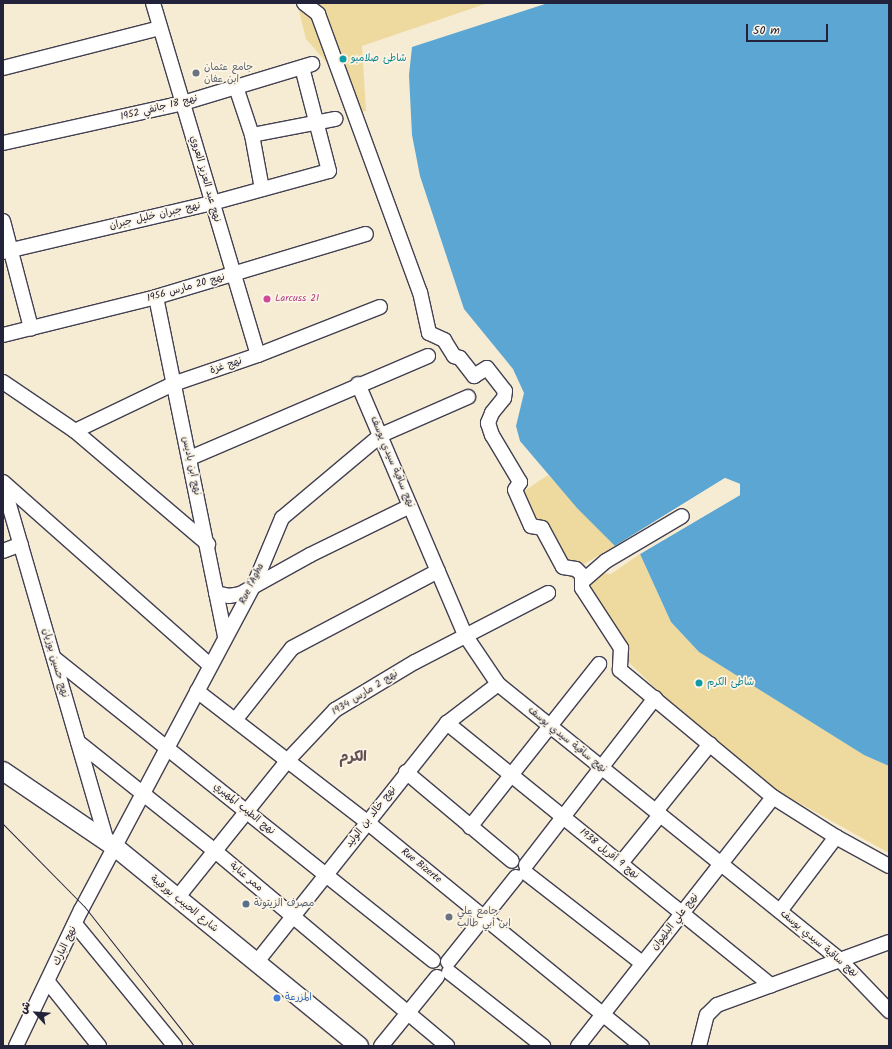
<!DOCTYPE html>
<html>
<head>
<meta charset="utf-8">
<style>
	body { margin:0 }
	#map { position:relative; width:892px; height:1049px; overflow:hidden; background:#f6ebd3; font-family:Kalam,"Playpen Sans Arabic",sans-serif }
	div>[style] { position:absolute }
	.sand>* { inset:0; background:#eeda9e }
	.water>* { inset:0; background:#5ba6d3 }
	.pier>* { inset:0; background:#f6ebd3 }
	.roads { filter:drop-shadow(1px 0 #424052) drop-shadow(-1px 0 #424052) drop-shadow(0 1px #424052) drop-shadow(0 -1px #424052) }
	.minor>* { height:14px; margin:-7px; padding:0 7px; transform-origin:7px; border-radius:7px; background:#fff }
	.major>* { height:18px; margin:-9px; padding:0 9px; transform-origin:9px; border-radius:9px; background:#fff }
	.tram>* { height:1px; margin:-0.5px; padding:0 0.5px; transform-origin:0.5px; border-radius:0.5px; background:#22223b }
	.dots>* { width:11px; height:11px; translate:-50% -50%; box-sizing:border-box; border:2px solid #fcf5e5; border-radius:50% }
	span { translate:-50% -50%; white-space:nowrap; text-align:center; line-height:1.15; -webkit-text-stroke:3.5px #fcf5e5; paint-order:stroke }
	.culture-label { font-size:10px; color:#0d838f }
	.left { translate:0 -50%; text-align:left }
	.worship-label { font-size:10px; color:#5b616d }
	.street-label { font-size:10px; color:#22223b }
	.hotel-label { font-size:10px; color:#b23c85 }
	.service-label { font-size:10px; color:#4e5e75 }
	.shop-label { font-size:10px; color:#366cbe }
	.district-label { font-size:14px; color:#634f52; font-weight:700 }
	.frame { position:absolute; inset:0; border:4px solid #22223b; pointer-events:none }
	.north { position:absolute; left:16px; top:993px; width:40px; height:40px; -webkit-text-stroke:3px #fcf5e5; paint-order:stroke; rotate:296deg; font-size:11px; font-weight:700; line-height:16px; text-align:center; color:#22223b }
	.north::after { content:''; display:block; margin:auto; width:14px; height:18px; background:#22223b; clip-path:polygon(50% 0,100% 100%,50% 72%,0 100%) }
	.scale { position:absolute; left:746px; top:24px; width:82px; height:18px; box-sizing:border-box; border:2px solid #22223b; border-top:0; padding-left:5px; font-size:12px; line-height:14px; white-space:nowrap; color:#22223b; -webkit-text-stroke:3px #fcf5e5; paint-order:stroke }
</style>
</head>
<body>
<div id="map">
	<div class="sand">
		<i style="clip-path:polygon(297px 3px,488px 3px,362px 46px,366px 111px,351px 113px,336px 73px,306px 39px)"></i>
		<i style="clip-path:polygon(548px 475px,615px 546px,584px 564px,590px 572px,611px 574px,640px 554px,671px 622px,699px 652px,864px 755px,889px 766px,889px 853px,774px 789px,682px 714px,615px 649px,520px 494px)"></i>
	</div>
	<div class="water">
		<i style="clip-path:polygon(548px 3px,889px 3px,889px 766px,864px 755px,699px 652px,671px 622px,640px 554px,740px 495px,740px 484px,725px 478px,615px 546px,577px 508px,520px 441px,516px 426px,524px 393px,513px 369px,464px 309px,420px 176px,412px 135px,409px 75px,412px 47px)"></i>
	</div>
	<div class="pier">
		<i style="clip-path:polygon(725px 478px,740px 484px,740px 495px,638px 555px,639px 553px,738px 494px,738px 485px,725px 480px,613px 547px)"></i>
	</div>
	<div class="roads">
		<div class="minor">
			<i style="left:153px;top:3px;width:367px;rotate:73.4deg"></i>
			<i style="left:304px;top:3px;width:18px;rotate:38deg"></i>
			<i style="left:318px;top:14px;width:296px;rotate:69.9deg"></i>
			<i style="left:420px;top:292px;width:42px;rotate:77.6deg"></i>
			<i style="left:429px;top:333px;width:17px;rotate:25deg"></i>
			<i style="left:444px;top:340px;width:19px;rotate:58deg"></i>
			<i style="left:454px;top:356px;width:6px;rotate:18deg"></i>
			<i style="left:460px;top:358px;width:23px;rotate:52deg"></i>
			<i style="left:474px;top:376px;width:15px;rotate:-32deg"></i>
			<i style="left:487px;top:368px;width:29px;rotate:52deg"></i>
			<i style="left:505px;top:391px;width:7px;rotate:98deg"></i>
			<i style="left:504px;top:398px;width:19px;rotate:129deg"></i>
			<i style="left:492px;top:413px;width:11px;rotate:112deg"></i>
			<i style="left:488px;top:423px;width:13px;rotate:72deg"></i>
			<i style="left:492px;top:435px;width:55px;rotate:59.2deg"></i>
			<i style="left:520px;top:482px;width:9px;rotate:122deg"></i>
			<i style="left:515px;top:490px;width:39px;rotate:66deg"></i>
			<i style="left:531px;top:526px;width:11px;rotate:10deg"></i>
			<i style="left:542px;top:528px;width:44px;rotate:61.7deg"></i>
			<i style="left:563px;top:567px;width:13px;rotate:9deg"></i>
			<i style="left:576px;top:569px;width:8px;rotate:45deg"></i>
			<i style="left:582px;top:575px;width:13px;rotate:90deg"></i>
			<i style="left:582px;top:588px;width:72px;rotate:57deg"></i>
			<i style="left:621px;top:648px;width:22px;rotate:93deg"></i>
			<i style="left:620px;top:670px;width:199px;rotate:39.7deg"></i>
			<i style="left:773px;top:797px;width:75px;rotate:32.4deg"></i>
			<i style="left:836px;top:837px;width:60px;rotate:28.7deg"></i>
			<i style="left:3px;top:68px;width:162px;rotate:-14.3deg"></i>
			<i style="left:236px;top:87px;width:51px;rotate:71.6deg"></i>
			<i style="left:252px;top:135px;width:55px;rotate:79.5deg"></i>
			<i style="left:252px;top:135px;width:85px;rotate:-10.9deg"></i>
			<i style="left:3px;top:143px;width:184px;rotate:-12.5deg"></i>
			<i style="left:183px;top:103px;width:135px;rotate:-16.8deg"></i>
			<i style="left:3px;top:221px;width:111px;rotate:75.3deg"></i>
			<i style="left:3px;top:252px;width:215px;rotate:-13.2deg"></i>
			<i style="left:212px;top:203px;width:121px;rotate:-15.3deg"></i>
			<i style="left:329px;top:171px;width:107px;rotate:-104.6deg"></i>
			<i style="left:156px;top:297px;width:346px;rotate:78.5deg"></i>
			<i style="left:3px;top:335px;width:158px;rotate:-13.9deg"></i>
			<i style="left:156px;top:297px;width:219px;rotate:-16.7deg"></i>
			<i style="left:3px;top:382px;width:87px;rotate:34.2deg"></i>
			<i style="left:75px;top:431px;width:175px;rotate:40.4deg"></i>
			<i style="left:358px;top:384px;width:273px;rotate:66.9deg"></i>
			<i style="left:465px;top:635px;width:59px;rotate:56deg"></i>
			<i style="left:498px;top:684px;width:439px;rotate:38.9deg"></i>
			<i style="left:840px;top:960px;width:71px;rotate:46.1deg"></i>
			<i style="left:75px;top:431px;width:109px;rotate:-25.6deg"></i>
			<i style="left:173px;top:384px;width:90px;rotate:-18.8deg"></i>
			<i style="left:258px;top:355px;width:131px;rotate:-21.5deg"></i>
			<i style="left:190px;top:458px;width:259px;rotate:-23.2deg"></i>
			<i style="left:3px;top:482px;width:276px;rotate:41.5deg"></i>
			<i style="left:3px;top:484px;width:373px;rotate:73.8deg"></i>
			<i style="left:3px;top:551px;width:19px;rotate:-21deg"></i>
			<i style="left:584px;top:580px;width:29px;rotate:-41deg"></i>
			<i style="left:606px;top:561px;width:88px;rotate:-30.6deg"></i>
			<i style="left:216px;top:593px;width:13px;rotate:13deg"></i>
			<i style="left:229px;top:596px;width:11px;rotate:-10deg"></i>
			<i style="left:240px;top:594px;width:80px;rotate:-29.1deg"></i>
			<i style="left:310px;top:555px;width:111px;rotate:-26.1deg"></i>
			<i style="left:54px;top:658px;width:485px;rotate:38.6deg"></i>
			<i style="left:197px;top:691px;width:215px;rotate:37.6deg"></i>
			<i style="left:367px;top:822px;width:355px;rotate:39.2deg"></i>
			<i style="left:236px;top:719px;width:90px;rotate:-51.7deg"></i>
			<i style="left:292px;top:648px;width:165px;rotate:-27.8deg"></i>
			<i style="left:447px;top:723px;width:417px;rotate:39deg"></i>
			<i style="left:78px;top:742px;width:175px;rotate:38.5deg"></i>
			<i style="left:215px;top:851px;width:303px;rotate:40deg"></i>
			<i style="left:406px;top:772px;width:138px;rotate:40deg"></i>
			<i style="left:656px;top:811px;width:86px;rotate:-51.1deg"></i>
			<i style="left:470px;top:827px;width:208px;rotate:-51.6deg"></i>
			<i style="left:621px;top:863px;width:62px;rotate:-50.9deg"></i>
			<i style="left:526px;top:865px;width:211px;rotate:-52.3deg"></i>
			<i style="left:526px;top:873px;width:147px;rotate:37.8deg"></i>
			<i style="left:177px;top:898px;width:177px;rotate:-51.2deg"></i>
			<i style="left:288px;top:760px;width:69px;rotate:-46.8deg"></i>
			<i style="left:335px;top:710px;width:93px;rotate:-31deg"></i>
			<i style="left:415px;top:662px;width:150px;rotate:-27.4deg"></i>
			<i style="left:780px;top:911px;width:93px;rotate:-52.9deg"></i>
			<i style="left:75px;top:924px;width:158px;rotate:50.7deg"></i>
			<i style="left:448px;top:962px;width:109px;rotate:-51.3deg"></i>
			<i style="left:256px;top:963px;width:307px;rotate:-51.5deg"></i>
			<i style="left:447px;top:723px;width:64px;rotate:-37.4deg"></i>
			<i style="left:449px;top:972px;width:120px;rotate:38.2deg"></i>
			<i style="left:48px;top:982px;width:82px;rotate:51.4deg"></i>
			<i style="left:16px;top:1046px;width:151px;rotate:-64.5deg"></i>
			<i style="left:81px;top:910px;width:368px;rotate:-62deg"></i>
			<i style="left:254px;top:585px;width:73px;rotate:-67.3deg"></i>
			<i style="left:282px;top:518px;width:129px;rotate:-40deg"></i>
			<i style="left:381px;top:435px;width:95px;rotate:-23.6deg"></i>
			<i style="left:381px;top:1046px;width:89px;rotate:-50.9deg"></i>
			<i style="left:578px;top:1046px;width:316px;rotate:-51.9deg"></i>
			<i style="left:699px;top:1046px;width:32px;rotate:-76deg"></i>
			<i style="left:707px;top:1015px;width:14px;rotate:-45deg"></i>
			<i style="left:717px;top:1005px;width:183px;rotate:-20.1deg"></i>
		</div>
		<div class="major">
			<i style="left:3px;top:771px;width:135px;rotate:34.2deg"></i>
			<i style="left:115px;top:847px;width:315px;rotate:39.2deg"></i>
		</div>
	</div>
	<div class="tram">
		<i style="left:3px;top:824px;width:115px;rotate:45.4deg"></i>
		<i style="left:84px;top:906px;width:178px;rotate:51.8deg"></i>
	</div>
	<div class="dots">
		<i style="left:343px;top:59px;background:#0f9aa8"></i>
		<i style="left:196px;top:73px;background:#6b7280"></i>
		<i style="left:267px;top:299px;background:#d1479c"></i>
		<i style="left:699px;top:683px;background:#0f9aa8"></i>
		<i style="left:246px;top:904px;background:#5c6f8a"></i>
		<i style="left:449px;top:917px;background:#6b7280"></i>
		<i style="left:277px;top:998px;background:#3f7fe0"></i>
	</div>
	<div class="culture-label">
		<span class="left" style="left:351px;top:59px">شاطئ صلامبو</span>
		<span class="left" style="left:707px;top:683px">شاطئ الکرم</span>
	</div>
	<div class="worship-label">
		<span class="left" style="left:204px;top:73px">جامع عثمان<br>ابن عفان</span>
		<span class="left" style="left:457px;top:917px">جامع علي<br>ابن أبي طالب</span>
	</div>
	<div class="street-label">
		<span style="left:159px;top:108px;rotate:-14deg">نهج 18 جانفي 1952</span>
		<span style="left:205px;top:179px;rotate:74deg">نهج عبد العزيز العروي</span>
		<span style="left:155px;top:216px;rotate:-13deg">نهج جبران خليل جبران</span>
		<span style="left:186px;top:288px;rotate:-16deg">نهج 20 مارس 1956</span>
		<span style="left:226px;top:366px;rotate:-19deg">نهج غزة</span>
		<span style="left:392px;top:462px;rotate:67deg">نهج ساقية سيدي يوسف</span>
		<span style="left:191px;top:466px;rotate:78deg">نهج ابن باديس</span>
		<span style="left:252px;top:584px;rotate:-64deg">Rue l'Agha</span>
		<span style="left:55px;top:663px;rotate:74deg">نهج حسين بوزيان</span>
		<span style="left:365px;top:693px;rotate:-32deg">نهج 2 مارس 1934</span>
		<span style="left:567px;top:740px;rotate:39deg">نهج ساقية سيدي يوسف</span>
		<span style="left:244px;top:809px;rotate:39deg">نهج الطيب المهيري</span>
		<span style="left:371px;top:817px;rotate:-52deg">نهج خالد بن الوليد</span>
		<span style="left:609px;top:854px;rotate:39deg">نهج 9 أفريل 1938</span>
		<span style="left:421px;top:866px;rotate:39deg">Rue Bizerte</span>
		<span style="left:246px;top:877px;rotate:40deg">ممر عنابة</span>
		<span style="left:184px;top:904px;rotate:39deg">شارع الحبيب بورقيبة</span>
		<span style="left:675px;top:922px;rotate:-52deg">نهج علي البلهوان</span>
		<span style="left:819px;top:944px;rotate:40deg">نهج ساقية سيدي يوسف</span>
		<span style="left:65px;top:946px;rotate:-65deg">نهج البارك</span>
	</div>
	<div class="hotel-label">
		<span class="left" style="left:275px;top:299px">Larcuss 21</span>
	</div>
	<div class="service-label">
		<span class="left" style="left:254px;top:904px">مصرف الزيتونة</span>
	</div>
	<div class="shop-label">
		<span class="left" style="left:285px;top:998px">المزرعة</span>
	</div>
	<div class="district-label">
		<span style="left:353px;top:757px">الكرم</span>
	</div>
	<div class="frame"></div>
	<div class="north">ش</div>
	<div class="scale">50 m</div>
</div>
</body>
</html>
